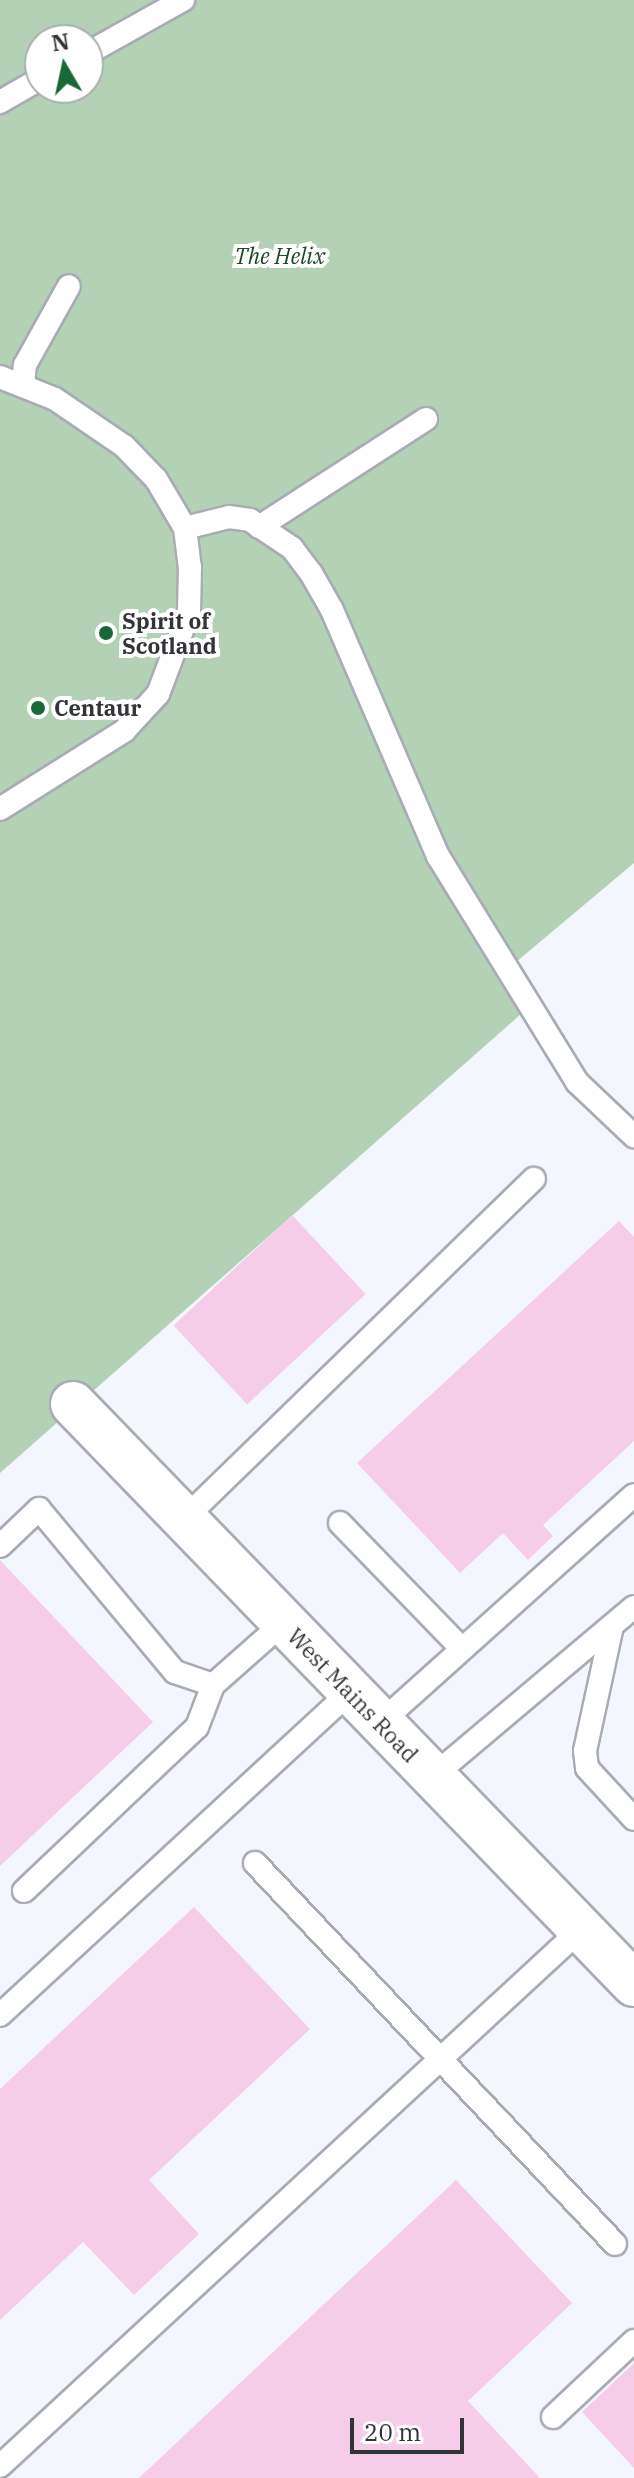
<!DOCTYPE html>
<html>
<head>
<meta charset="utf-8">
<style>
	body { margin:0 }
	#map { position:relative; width:634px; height:2478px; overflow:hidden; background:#f4f6fe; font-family:"IBM Plex Serif",serif }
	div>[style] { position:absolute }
	.green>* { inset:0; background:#b2d1b5 }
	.building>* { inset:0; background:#f5cde8; transform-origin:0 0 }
	.roads { filter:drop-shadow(2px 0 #a9abb5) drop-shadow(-2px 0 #a9abb5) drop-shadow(0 2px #a9abb5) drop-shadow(0 -2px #a9abb5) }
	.lane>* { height:22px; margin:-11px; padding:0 11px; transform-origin:11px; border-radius:11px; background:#fff }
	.street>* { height:44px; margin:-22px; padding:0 22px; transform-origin:22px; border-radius:22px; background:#fff }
	.dots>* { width:22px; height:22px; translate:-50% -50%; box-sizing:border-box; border:4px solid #fff; border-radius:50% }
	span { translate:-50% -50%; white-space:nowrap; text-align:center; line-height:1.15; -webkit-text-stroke:8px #fff; paint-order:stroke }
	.park-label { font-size:22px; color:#184b22; font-style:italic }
	.poi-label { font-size:22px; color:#333438; font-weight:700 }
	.left { translate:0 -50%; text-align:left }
	.street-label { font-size:22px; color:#333438 }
	.north { position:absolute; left:24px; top:24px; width:80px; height:80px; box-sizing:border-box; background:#fff; border:2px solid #adaeaf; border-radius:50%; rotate:351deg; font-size:22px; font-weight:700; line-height:32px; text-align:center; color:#333438 }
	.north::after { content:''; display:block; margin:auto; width:28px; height:36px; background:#186838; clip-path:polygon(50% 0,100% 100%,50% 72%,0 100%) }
	.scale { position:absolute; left:350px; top:2418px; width:114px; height:36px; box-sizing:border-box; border:4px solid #333438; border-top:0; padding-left:10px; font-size:24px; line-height:28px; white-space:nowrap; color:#333438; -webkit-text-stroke:6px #fff; paint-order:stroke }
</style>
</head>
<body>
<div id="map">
	<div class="green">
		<i style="clip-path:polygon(evenodd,0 0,634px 0,634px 863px,497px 978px,521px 1014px,0 1473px,0 0,40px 40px,88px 40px,88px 88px,40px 88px,40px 40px)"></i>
	</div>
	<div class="building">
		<i style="left:292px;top:1215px;width:108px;height:162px;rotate:47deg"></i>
		<i style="clip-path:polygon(619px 1221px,634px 1237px,634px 1441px,543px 1525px,553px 1536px,528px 1560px,503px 1533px,460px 1573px,357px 1463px)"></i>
		<i style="clip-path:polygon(0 1560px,153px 1722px,0 1866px)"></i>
		<i style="clip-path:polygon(194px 1907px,310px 2029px,149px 2180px,199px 2234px,134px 2295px,83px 2242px,0 2320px,0 2089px)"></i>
		<i style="clip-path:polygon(456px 2180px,572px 2303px,468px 2401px,540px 2478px,139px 2478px)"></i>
		<i style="clip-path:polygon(634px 2363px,634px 2468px,582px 2412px)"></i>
	</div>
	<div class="roads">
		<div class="lane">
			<i style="left:88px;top:53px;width:109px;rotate:-29.2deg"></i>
			<i style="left:0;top:102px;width:46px;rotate:-29.9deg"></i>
			<i style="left:0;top:377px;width:59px;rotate:21.8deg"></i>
			<i style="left:55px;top:399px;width:83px;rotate:34.3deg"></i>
			<i style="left:124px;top:446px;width:46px;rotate:45.9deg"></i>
			<i style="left:156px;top:479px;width:57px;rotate:59.4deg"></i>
			<i style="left:185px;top:528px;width:39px;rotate:83deg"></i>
			<i style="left:190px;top:567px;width:45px;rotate:91.3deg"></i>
			<i style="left:189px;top:612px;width:88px;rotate:110.7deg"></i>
			<i style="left:158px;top:694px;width:50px;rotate:132.6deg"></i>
			<i style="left:124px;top:731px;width:146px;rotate:147.8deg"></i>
			<i style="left:23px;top:386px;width:21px;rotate:-85deg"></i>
			<i style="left:25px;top:365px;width:90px;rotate:-60.9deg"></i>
			<i style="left:259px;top:527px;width:199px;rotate:-32.9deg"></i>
			<i style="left:185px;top:528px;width:45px;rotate:-14deg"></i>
			<i style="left:229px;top:517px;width:21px;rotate:8deg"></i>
			<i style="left:250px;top:520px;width:50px;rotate:33.7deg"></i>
			<i style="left:292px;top:548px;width:31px;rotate:53deg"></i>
			<i style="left:311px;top:573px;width:43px;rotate:60.4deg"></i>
			<i style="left:332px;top:610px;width:268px;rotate:66.7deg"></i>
			<i style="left:438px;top:856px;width:265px;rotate:58.4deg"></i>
			<i style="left:577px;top:1082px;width:79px;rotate:43.5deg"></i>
			<i style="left:184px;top:1519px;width:488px;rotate:-44.2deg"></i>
			<i style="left:340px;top:1523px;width:175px;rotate:45.9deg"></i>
			<i style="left:0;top:1546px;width:54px;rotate:-43.5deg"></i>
			<i style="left:39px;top:1509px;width:212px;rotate:50.2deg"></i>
			<i style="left:175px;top:1672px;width:40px;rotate:18.9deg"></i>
			<i style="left:213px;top:1685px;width:94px;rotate:-41.5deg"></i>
			<i style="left:612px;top:1626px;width:128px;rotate:102.2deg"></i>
			<i style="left:585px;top:1751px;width:17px;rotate:83deg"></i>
			<i style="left:587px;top:1768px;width:69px;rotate:47.3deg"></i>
			<i style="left:380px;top:1723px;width:341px;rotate:-41.9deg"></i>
			<i style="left:432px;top:1777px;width:264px;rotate:-40.1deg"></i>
			<i style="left:255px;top:1863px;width:524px;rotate:46.62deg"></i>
			<i style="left:24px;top:1891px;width:238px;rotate:-43.5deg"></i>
			<i style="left:197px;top:1727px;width:45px;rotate:-69.1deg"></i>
			<i style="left:0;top:2015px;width:476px;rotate:-42.7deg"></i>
			<i style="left:553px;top:2417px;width:111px;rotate:-43.2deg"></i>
			<i style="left:0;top:2466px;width:790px;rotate:-42.74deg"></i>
		</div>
		<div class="street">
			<i style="left:73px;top:1404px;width:807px;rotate:45.95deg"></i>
		</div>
	</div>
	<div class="dots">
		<i style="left:106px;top:633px;background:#186838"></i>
		<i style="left:38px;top:708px;background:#186838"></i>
	</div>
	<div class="park-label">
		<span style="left:280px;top:256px">The Helix</span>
	</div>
	<div class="poi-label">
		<span class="left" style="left:122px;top:633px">Spirit of<br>Scotland</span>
		<span class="left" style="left:54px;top:708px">Centaur</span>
	</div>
	<div class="street-label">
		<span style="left:353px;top:1695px;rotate:46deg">West Mains Road</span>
	</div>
	<div class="north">N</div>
	<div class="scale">20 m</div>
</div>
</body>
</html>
